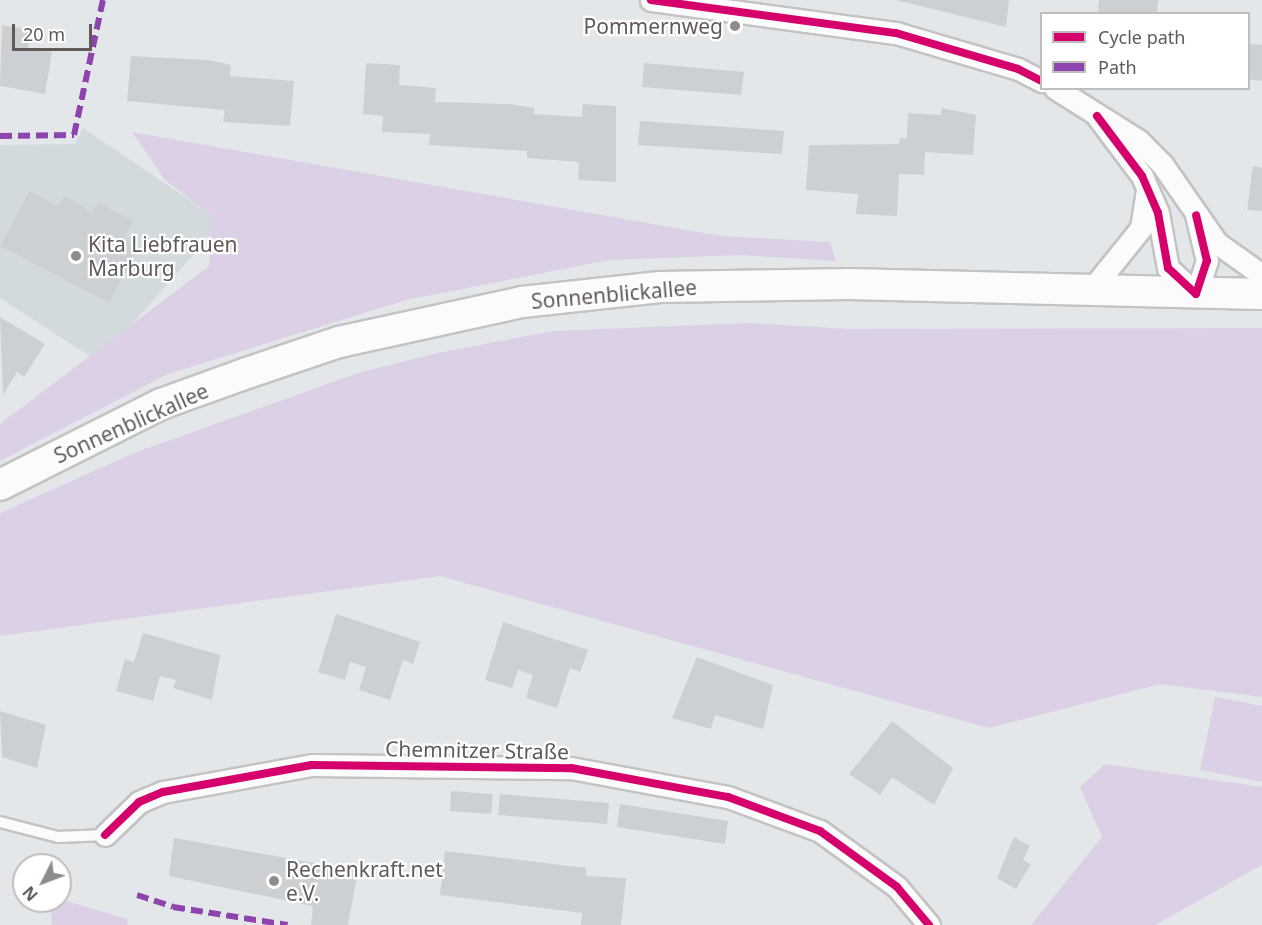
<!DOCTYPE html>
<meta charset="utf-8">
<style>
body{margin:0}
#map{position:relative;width:1262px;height:925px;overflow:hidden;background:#e4e7e9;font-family:"Noto Sans",sans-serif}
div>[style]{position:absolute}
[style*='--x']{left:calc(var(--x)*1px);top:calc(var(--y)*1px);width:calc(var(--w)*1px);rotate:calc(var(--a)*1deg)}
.education>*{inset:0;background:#d3dadd}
.green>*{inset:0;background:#dbd0e6}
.building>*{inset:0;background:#cdd0d2}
.roads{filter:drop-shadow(2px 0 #c4c3c3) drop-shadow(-2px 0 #c4c3c3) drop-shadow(0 2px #c4c3c3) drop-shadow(0 -2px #c4c3c3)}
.service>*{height:10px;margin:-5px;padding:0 5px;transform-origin:5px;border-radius:5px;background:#fbfbfc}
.minor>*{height:21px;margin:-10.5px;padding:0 10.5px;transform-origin:10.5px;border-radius:10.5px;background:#fbfbfc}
.secondary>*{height:30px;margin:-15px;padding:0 15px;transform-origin:15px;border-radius:15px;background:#fbfbfc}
.quiet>*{height:6px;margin-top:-3px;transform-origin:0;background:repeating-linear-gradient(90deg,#8e44ad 0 12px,transparent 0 18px)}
.cycleway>*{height:8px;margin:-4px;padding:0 4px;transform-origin:4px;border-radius:4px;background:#d6006c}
.dots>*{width:16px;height:16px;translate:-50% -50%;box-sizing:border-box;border:3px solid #fff;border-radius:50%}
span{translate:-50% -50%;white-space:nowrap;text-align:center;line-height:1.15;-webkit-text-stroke:4.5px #fff;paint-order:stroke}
.poi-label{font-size:21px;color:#615a59}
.right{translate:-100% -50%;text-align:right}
.left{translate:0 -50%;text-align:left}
.street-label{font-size:21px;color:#615a59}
.legend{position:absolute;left:1040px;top:12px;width:210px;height:78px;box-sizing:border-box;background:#fff;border:2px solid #c0bdbd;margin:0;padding:8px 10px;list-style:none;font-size:18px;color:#615a59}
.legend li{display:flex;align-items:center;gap:12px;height:30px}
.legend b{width:30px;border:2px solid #c0bdbd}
.north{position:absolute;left:12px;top:853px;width:60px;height:60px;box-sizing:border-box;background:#fff;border:2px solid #c0bdbd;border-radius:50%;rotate:228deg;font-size:16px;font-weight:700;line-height:24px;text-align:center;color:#615a59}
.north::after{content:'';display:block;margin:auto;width:21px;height:27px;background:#8f8b8b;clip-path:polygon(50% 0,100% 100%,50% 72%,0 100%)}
.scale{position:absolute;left:12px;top:24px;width:80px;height:27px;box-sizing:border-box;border:3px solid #615a59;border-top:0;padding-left:8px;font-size:18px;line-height:21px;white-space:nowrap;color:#615a59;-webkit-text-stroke:4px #fff;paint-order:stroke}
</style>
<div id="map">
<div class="education">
<div style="clip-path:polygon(83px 128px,222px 222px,99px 362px,0 298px,0 145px,75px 144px)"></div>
</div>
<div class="green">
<div style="clip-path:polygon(132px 132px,721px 236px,830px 242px,836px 261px,740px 255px,609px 260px,406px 300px,168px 374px,0 461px,0 424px,209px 266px,212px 216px,165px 180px)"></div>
<div style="clip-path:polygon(748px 323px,850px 329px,1262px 328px,1262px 697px,1160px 684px,989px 728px,440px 576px,0 636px,0 513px,134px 453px,358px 373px,437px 353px,553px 331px)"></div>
<div style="clip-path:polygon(1215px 697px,1262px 706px,1262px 782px,1200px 770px)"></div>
<div style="clip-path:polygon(1105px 764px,1262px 787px,1262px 865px,1155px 925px,1031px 925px,1102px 837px,1080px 787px)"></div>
<div style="clip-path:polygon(60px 899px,127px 919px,128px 925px,52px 925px,50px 901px)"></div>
</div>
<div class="building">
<div style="clip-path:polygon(896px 0,1009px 0,1006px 27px)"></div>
<div style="clip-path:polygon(1099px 0,1158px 0,1157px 14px,1098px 14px)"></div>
<div style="clip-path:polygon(2px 25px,32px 30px,28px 48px,52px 52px,45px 94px,0 86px)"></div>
<div style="clip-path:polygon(1248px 43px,1262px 45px,1262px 81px,1248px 79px)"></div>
<div style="clip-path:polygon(131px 56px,208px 60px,231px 65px,230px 76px,294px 81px,290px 126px,223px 122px,225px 110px,127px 101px)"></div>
<div style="clip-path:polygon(366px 63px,400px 65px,399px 85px,436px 88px,435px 102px,511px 104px,534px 108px,534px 114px,582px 117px,583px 104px,616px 106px,616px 182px,578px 180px,579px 162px,527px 158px,527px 151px,429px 145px,430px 134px,382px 132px,383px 116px,363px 114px)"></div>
<div style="clip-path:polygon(644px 63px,744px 72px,741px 95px,642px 87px)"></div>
<div style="clip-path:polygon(941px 108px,976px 115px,973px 155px,925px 152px,924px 175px,899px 174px,897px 216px,856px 214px,858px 194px,806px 190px,809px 145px,899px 144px,900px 138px,907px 138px,908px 113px,941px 115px)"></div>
<div style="clip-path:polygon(640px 121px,784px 131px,782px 154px,638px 145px)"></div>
<div style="clip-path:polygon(1253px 166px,1262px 168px,1262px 211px,1247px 210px)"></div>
<div style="clip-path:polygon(30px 191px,58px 206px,64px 196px,92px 212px,98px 202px,133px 221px,124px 238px,139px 246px,109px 303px,0 246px)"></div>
<div style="clip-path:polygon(0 317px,45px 344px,24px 377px,17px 372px,3px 395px)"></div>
<div style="clip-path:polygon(336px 614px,420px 642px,413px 664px,403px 660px,390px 700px,359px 690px,366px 667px,350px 662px,345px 680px,318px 672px)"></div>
<div style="clip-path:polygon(503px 622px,588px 650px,580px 672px,570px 668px,557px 708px,526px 698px,533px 675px,518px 670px,512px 688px,485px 680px)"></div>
<div style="clip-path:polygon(143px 633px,220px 655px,212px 700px,173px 688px,176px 680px,160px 676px,153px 701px,116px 691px,125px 659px,134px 662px)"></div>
<div style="clip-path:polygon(697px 657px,773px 685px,763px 729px,715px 715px,711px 729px,672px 718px)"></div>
<div style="clip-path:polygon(0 711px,46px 725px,37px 768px,2px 757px)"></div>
<div style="clip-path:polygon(892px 721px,953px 768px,934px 805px,892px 777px,880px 795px,849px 774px)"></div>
<div style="clip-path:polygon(451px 791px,493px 794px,491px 814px,450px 811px)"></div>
<div style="clip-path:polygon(500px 794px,609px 803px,607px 824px,498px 815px)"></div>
<div style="clip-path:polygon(620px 804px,728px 821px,725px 844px,617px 827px)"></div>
<div style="clip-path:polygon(1014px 837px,1030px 846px,1023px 860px,1031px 864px,1016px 889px,997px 878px)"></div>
<div style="clip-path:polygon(174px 838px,358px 871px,348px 925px,311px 925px,313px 906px,169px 876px)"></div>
<div style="clip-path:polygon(445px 851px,586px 868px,586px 876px,626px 878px,621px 925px,581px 925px,582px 913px,440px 895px)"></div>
</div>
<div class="roads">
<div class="service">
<div style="--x:0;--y:822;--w:60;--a:14.5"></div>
<div style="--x:58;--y:837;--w:47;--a:-2.4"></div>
</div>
<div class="minor">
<div style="--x:651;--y:0;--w:247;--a:7.7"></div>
<div style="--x:896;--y:33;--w:127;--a:16.4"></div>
<div style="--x:1018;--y:69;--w:27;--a:27"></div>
<div style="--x:1055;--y:88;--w:99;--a:32.2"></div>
<div style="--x:1139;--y:141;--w:33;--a:45"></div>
<div style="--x:1162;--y:164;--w:96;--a:55.2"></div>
<div style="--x:1217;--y:243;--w:55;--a:35.4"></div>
<div style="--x:1097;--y:116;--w:75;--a:53.1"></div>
<div style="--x:1142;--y:176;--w:40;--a:66.6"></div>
<div style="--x:1158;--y:213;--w:56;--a:79.7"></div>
<div style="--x:1168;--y:268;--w:38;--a:43"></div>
<div style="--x:1196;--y:294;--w:35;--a:-72"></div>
<div style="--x:1207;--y:261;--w:47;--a:-103.4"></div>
<div style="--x:1091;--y:290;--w:80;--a:-51.1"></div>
<div style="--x:1141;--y:228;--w:39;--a:-81"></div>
<div style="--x:105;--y:835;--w:47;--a:-44.1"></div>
<div style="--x:139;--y:802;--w:26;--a:-23"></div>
<div style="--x:163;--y:792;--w:151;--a:-10.3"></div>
<div style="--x:312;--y:765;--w:259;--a:0.7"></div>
<div style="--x:571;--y:768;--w:160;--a:10.5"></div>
<div style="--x:728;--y:797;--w:98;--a:20.3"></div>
<div style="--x:820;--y:831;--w:95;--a:36"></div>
<div style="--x:897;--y:887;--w:50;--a:49.9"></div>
</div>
<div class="secondary">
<div style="--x:0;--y:485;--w:180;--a:-26.7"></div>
<div style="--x:161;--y:404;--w:91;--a:-19.8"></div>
<div style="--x:247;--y:373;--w:97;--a:-18.6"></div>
<div style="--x:339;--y:342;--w:187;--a:-12.3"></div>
<div style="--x:522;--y:302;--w:139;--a:-6.2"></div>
<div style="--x:660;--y:287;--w:189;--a:-0.9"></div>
<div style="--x:849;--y:284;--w:413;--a:1.4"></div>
</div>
</div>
<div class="quiet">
<div style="--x:0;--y:136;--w:74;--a:-0.8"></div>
<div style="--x:74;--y:135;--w:138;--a:-77.9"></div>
<div style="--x:137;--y:895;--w:38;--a:18"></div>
<div style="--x:173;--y:907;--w:116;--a:8.9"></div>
</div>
<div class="cycleway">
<div style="--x:651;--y:0;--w:247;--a:7.7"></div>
<div style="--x:896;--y:33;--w:127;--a:16.4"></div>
<div style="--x:1018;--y:69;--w:27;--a:27"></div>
<div style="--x:1097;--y:116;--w:75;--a:53.1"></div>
<div style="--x:1142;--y:176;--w:40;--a:66.6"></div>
<div style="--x:1158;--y:213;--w:56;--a:79.7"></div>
<div style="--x:1168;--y:268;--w:38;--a:43"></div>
<div style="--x:1196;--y:294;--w:35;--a:-72"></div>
<div style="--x:1207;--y:261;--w:47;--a:-103.4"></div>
<div style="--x:105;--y:835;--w:47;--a:-44.1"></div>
<div style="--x:139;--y:802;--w:26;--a:-23"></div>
<div style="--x:163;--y:792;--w:151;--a:-10.3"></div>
<div style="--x:312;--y:765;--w:259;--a:0.7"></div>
<div style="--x:571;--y:768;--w:160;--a:10.5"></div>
<div style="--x:728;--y:797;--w:98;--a:20.3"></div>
<div style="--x:820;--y:831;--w:95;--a:36"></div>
<div style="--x:897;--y:887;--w:50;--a:49.9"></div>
</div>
<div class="dots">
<div style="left:735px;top:26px;background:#8f8b8b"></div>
<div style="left:76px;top:256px;background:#8f8b8b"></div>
<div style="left:274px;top:881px;background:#8f8b8b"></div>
</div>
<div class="poi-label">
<span class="right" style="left:723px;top:26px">Pommernweg</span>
<span class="left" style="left:88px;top:256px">Kita Liebfrauen<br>Marburg</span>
<span class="left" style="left:286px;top:881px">Rechenkraft.net<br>e.V.</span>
</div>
<div class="street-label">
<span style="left:614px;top:294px;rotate:-5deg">Sonnenblickallee</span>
<span style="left:131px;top:423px;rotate:-24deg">Sonnenblickallee</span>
<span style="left:477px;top:750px;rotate:1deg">Chemnitzer Straße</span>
</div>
<ul class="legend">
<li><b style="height:8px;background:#d6006c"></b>Cycle path</li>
<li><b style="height:8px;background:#8e44ad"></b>Path</li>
</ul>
<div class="north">N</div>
<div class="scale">20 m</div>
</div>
